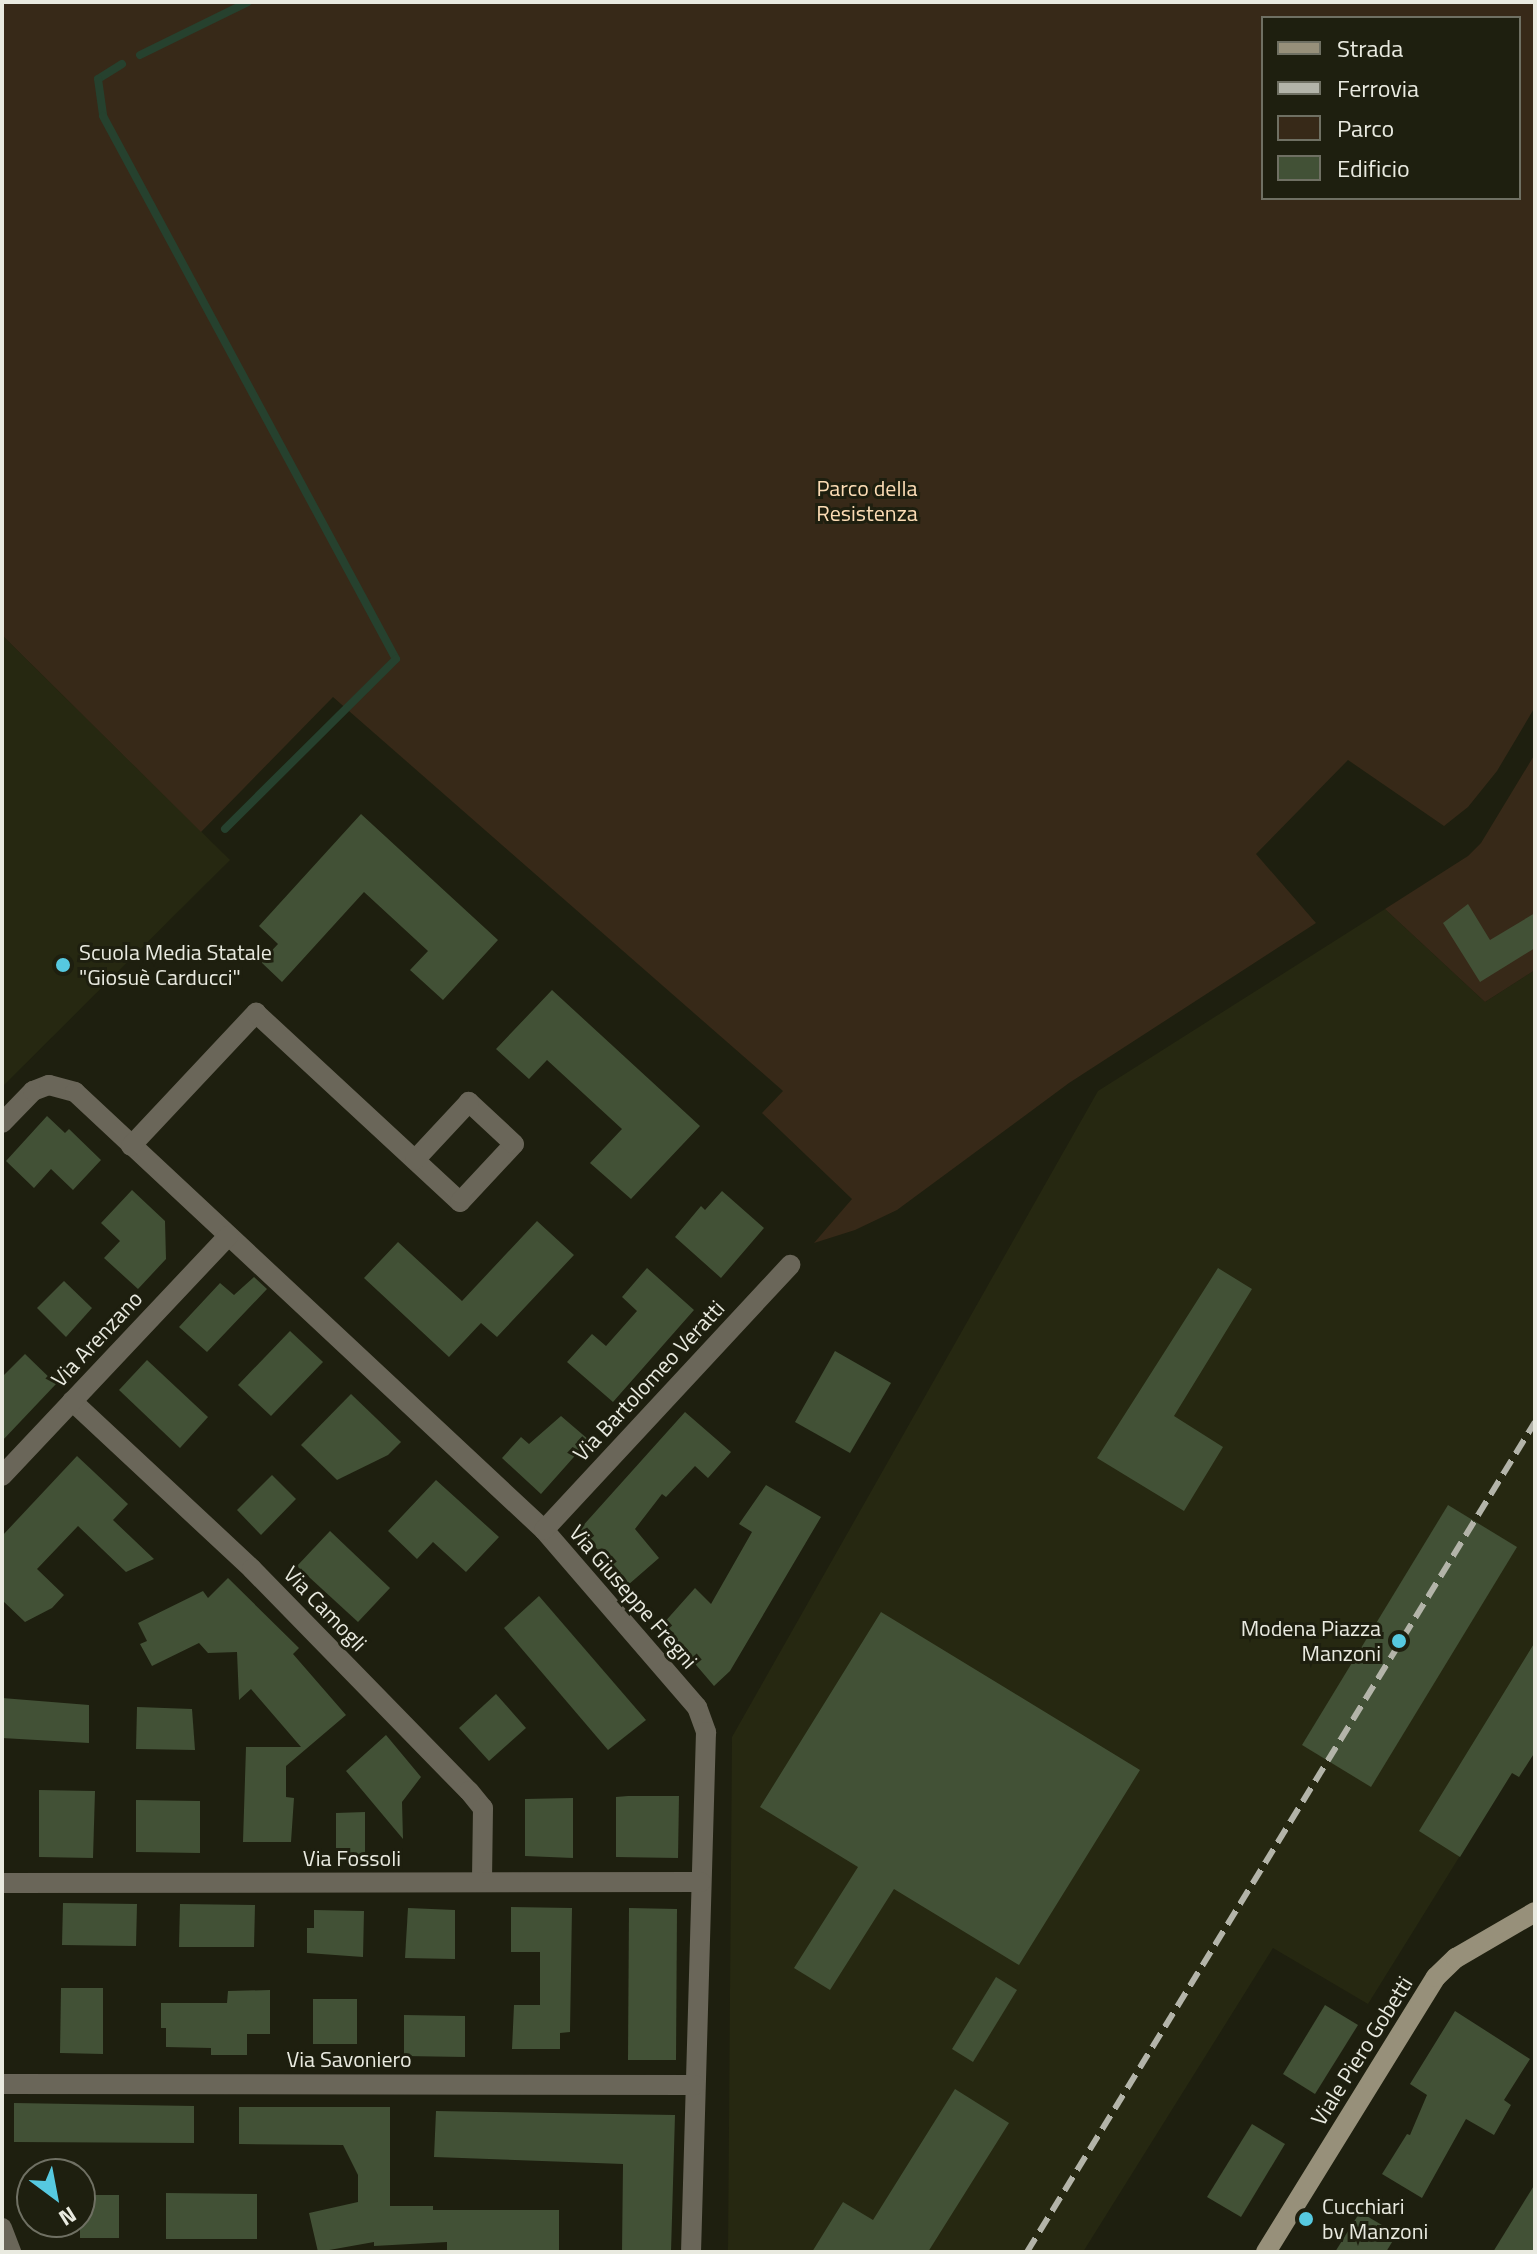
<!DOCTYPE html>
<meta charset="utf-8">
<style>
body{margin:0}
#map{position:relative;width:1537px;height:2254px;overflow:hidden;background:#1e1f0f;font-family:"Titillium Web",sans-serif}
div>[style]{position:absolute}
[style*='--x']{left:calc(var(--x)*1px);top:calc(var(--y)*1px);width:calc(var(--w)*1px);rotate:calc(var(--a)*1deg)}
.built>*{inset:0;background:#262811}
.green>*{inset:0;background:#372918}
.stream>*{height:8px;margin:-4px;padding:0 4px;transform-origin:4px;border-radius:4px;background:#26412e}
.building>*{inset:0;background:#425136}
.minor>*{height:20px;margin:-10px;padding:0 10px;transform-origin:10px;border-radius:10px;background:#6a6659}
.secondary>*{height:20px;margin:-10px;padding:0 10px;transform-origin:10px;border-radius:10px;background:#97907a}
.rail>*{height:6px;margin-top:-3px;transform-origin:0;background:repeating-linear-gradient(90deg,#b3b4a9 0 16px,transparent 0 24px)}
.dots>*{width:22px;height:22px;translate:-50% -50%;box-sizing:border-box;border:4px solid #1e1f0f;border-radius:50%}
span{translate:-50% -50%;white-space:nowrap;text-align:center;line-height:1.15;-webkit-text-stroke:6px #1e1f0f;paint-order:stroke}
.park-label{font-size:22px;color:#fcdcb5}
.poi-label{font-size:22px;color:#e9eae0}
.left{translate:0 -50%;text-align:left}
.right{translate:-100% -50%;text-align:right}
.street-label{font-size:22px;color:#e9eae0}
.frame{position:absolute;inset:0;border:4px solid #e9eae0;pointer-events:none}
.legend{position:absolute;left:1261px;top:16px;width:260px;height:184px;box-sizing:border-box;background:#1e1f0f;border:2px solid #6f7063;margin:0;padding:10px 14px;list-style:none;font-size:24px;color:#e9eae0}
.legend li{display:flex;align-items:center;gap:16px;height:40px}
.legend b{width:40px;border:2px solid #6f7063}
.north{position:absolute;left:16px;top:2158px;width:80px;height:80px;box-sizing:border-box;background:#1e1f0f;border:2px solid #6f7063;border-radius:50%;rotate:148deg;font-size:22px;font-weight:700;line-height:32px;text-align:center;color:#e9eae0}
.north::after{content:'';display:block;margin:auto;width:28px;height:36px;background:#56c9e0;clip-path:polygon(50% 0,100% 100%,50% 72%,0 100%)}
</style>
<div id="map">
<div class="built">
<div style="clip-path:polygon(2px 635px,230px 860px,2px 1087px)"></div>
<div style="clip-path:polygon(1385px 909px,1485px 1002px,1535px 970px,1535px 1735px,1368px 2004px,1273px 1948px,1083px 2252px,728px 2252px,732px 1737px,1098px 1091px)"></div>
</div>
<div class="green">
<div style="clip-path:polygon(evenodd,2px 2px,1535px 2px,1535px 707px,1497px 771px,1468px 807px,1444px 826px,1348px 760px,1256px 854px,1316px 923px,1069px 1083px,897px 1210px,855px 1230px,814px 1243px,852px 1199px,762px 1113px,783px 1091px,333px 697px,201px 832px,2px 635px,2px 2px,1263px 18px,1519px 18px,1519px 198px,1263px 198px,1263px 18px)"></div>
<div style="clip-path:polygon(1535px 754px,1535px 970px,1485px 1002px,1385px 909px,1468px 856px,1481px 843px)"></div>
</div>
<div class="stream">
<div style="--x:140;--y:55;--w:120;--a:-26.1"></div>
<div style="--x:122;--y:64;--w:28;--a:148"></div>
<div style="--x:98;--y:79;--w:37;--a:82"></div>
<div style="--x:103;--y:116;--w:617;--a:61.65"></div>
<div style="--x:396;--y:659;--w:241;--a:135.2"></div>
</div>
<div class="building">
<div style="clip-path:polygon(361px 814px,498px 940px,443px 1000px,410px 970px,428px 951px,364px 892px,282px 982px,261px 962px,278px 944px,259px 926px)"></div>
<div style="clip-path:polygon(1468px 904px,1490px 940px,1535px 913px,1535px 948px,1480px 982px,1443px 923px)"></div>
<div style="clip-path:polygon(552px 990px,700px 1126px,631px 1199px,590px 1163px,622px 1129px,547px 1060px,529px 1079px,496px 1049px)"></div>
<div style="clip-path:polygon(47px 1116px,65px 1133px,69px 1129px,101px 1160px,73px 1190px,51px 1169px,34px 1188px,6px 1161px)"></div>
<div style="clip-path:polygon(132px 1190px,165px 1221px,166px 1259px,138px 1289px,104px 1258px,120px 1241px,101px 1223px)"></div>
<div style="clip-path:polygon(722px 1191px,764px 1228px,721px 1278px,675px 1237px,701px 1206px,705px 1210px)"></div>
<div style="clip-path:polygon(537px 1221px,574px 1255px,497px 1337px,481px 1323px,449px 1357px,364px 1278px,398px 1242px,462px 1301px)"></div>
<div style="clip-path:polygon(647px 1268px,694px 1310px,613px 1402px,567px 1362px,592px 1334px,606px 1346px,637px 1311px,622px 1297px)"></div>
<div style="clip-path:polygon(1218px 1268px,1252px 1289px,1174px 1416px,1223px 1447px,1184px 1511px,1097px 1458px)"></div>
<div style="clip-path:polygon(254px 1277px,267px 1289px,207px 1352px,179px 1327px,220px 1283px,234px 1295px)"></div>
<div style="clip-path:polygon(64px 1281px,92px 1308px,66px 1337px,37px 1308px)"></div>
<div style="clip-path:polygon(290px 1331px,323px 1362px,271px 1416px,238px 1385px)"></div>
<div style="clip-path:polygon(835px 1351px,891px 1383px,850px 1453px,795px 1422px)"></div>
<div style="clip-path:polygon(25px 1354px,56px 1384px,2px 1441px,2px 1377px)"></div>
<div style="clip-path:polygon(147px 1360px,208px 1417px,180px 1448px,119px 1390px)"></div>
<div style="clip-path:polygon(351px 1394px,401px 1442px,388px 1455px,337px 1480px,301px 1445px)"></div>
<div style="clip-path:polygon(685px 1412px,731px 1452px,708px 1478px,695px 1466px,666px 1497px,662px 1494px,635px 1529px,659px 1558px,628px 1585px,580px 1529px)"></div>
<div style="clip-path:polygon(561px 1416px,589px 1440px,541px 1494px,502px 1458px,521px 1437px,529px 1444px)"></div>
<div style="clip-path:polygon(77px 1456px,128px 1504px,113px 1520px,154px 1559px,126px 1572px,78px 1526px,37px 1569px,64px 1595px,52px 1608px,25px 1622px,2px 1600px,2px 1536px)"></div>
<div style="clip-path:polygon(272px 1475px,296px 1499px,261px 1535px,237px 1510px)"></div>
<div style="clip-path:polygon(436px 1480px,499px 1537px,466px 1572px,433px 1542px,417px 1559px,388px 1531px)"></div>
<div style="clip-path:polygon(766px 1485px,821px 1517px,730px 1671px,714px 1686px,662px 1625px,695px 1588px,711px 1604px,752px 1532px,739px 1524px)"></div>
<div style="clip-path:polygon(1448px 1505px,1517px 1547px,1371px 1787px,1302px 1745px)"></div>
<div style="clip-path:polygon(330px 1531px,390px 1588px,358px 1622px,297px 1566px)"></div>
<div style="clip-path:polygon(228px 1578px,299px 1648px,293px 1654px,346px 1715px,286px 1766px,286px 1797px,294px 1798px,291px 1842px,243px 1842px,246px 1747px,301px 1747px,251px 1689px,239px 1700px,237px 1652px,208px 1653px,199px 1643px,152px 1666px,140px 1644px,147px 1641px,138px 1623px,203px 1591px,208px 1598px)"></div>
<div style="clip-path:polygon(539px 1596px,646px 1720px,608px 1750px,504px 1628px)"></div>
<div style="clip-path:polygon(881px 1612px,1140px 1770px,1019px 1965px,894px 1889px,830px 1990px,794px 1968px,858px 1867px,760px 1807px)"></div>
<div style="clip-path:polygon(1535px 1642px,1535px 1752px,1519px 1777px,1512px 1773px,1460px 1857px,1419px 1831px)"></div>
<div style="clip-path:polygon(496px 1694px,526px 1728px,489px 1761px,459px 1728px)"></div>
<div style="clip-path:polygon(2px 1698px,89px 1705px,89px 1743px,2px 1738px)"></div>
<div style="clip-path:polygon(137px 1707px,192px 1709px,195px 1750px,136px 1749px)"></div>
<div style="clip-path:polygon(386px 1735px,421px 1777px,402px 1802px,403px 1839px,346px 1771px)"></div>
<div style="clip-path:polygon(39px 1790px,95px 1791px,93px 1858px,39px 1857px)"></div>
<div style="clip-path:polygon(628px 1796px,679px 1796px,678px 1858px,616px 1857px,616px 1797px)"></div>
<div style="clip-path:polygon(573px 1798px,573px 1858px,525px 1856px,525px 1799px)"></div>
<div style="clip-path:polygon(136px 1800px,200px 1801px,200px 1853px,136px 1852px)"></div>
<div style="clip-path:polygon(365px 1812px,365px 1856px,336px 1856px,336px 1813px)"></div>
<div style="clip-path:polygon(63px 1903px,137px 1904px,136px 1946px,62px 1945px)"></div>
<div style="clip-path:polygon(180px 1904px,255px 1905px,254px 1947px,179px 1947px)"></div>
<div style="clip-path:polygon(511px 1907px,572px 1908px,570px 2032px,560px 2033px,560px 2049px,512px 2049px,514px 2005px,540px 2005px,540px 1952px,511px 1952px)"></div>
<div style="clip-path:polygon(408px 1908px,455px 1910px,455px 1959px,405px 1958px)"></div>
<div style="clip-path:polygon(629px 1908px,677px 1909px,676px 2060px,628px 2060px)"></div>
<div style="clip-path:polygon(314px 1910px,364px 1911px,363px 1957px,307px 1953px,307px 1928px,314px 1928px)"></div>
<div style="clip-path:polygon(996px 1977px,1017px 1990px,973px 2062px,952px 2049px)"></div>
<div style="clip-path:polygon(61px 1988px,103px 1988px,103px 2054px,60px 2053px)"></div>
<div style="clip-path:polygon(270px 1990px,270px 2034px,247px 2034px,247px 2055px,211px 2055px,211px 2048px,166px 2047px,166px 2028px,161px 2028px,161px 2003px,227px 2003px,228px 1991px)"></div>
<div style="clip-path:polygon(313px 1999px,357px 1999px,357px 2044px,313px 2044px)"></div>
<div style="clip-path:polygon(1325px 2005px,1358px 2025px,1315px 2094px,1283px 2074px)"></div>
<div style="clip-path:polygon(1455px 2011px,1530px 2059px,1504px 2100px,1511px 2105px,1494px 2135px,1466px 2119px,1422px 2198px,1382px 2174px,1407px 2134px,1410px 2135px,1427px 2095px,1410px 2084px)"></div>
<div style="clip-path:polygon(404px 2015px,465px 2016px,465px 2057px,404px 2056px)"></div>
<div style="clip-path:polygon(955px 2089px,1009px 2123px,928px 2252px,812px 2252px,843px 2202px,873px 2220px)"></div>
<div style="clip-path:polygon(14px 2103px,194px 2106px,194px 2143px,14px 2142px)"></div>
<div style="clip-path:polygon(239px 2107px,390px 2107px,390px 2206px,433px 2206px,433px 2210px,559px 2210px,559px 2252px,447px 2252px,447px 2242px,374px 2246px,374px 2242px,318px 2252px,309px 2213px,358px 2202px,358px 2175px,343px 2145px,239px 2144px)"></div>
<div style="clip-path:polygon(436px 2111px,675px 2115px,671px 2252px,622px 2252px,623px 2164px,434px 2157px)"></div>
<div style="clip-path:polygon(1252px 2124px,1285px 2144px,1241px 2217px,1207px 2197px)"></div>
<div style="clip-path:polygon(1535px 2184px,1535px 2252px,1493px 2252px)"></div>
<div style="clip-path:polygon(166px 2193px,257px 2194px,257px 2239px,166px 2239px)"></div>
<div style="clip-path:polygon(80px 2195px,119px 2195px,119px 2238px,80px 2238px)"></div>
<div style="clip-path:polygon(1360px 2212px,1397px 2234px,1386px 2252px,1335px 2252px)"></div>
</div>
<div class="minor">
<div style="--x:2;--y:1123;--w:45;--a:-45.9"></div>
<div style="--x:33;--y:1091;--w:17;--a:-21"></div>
<div style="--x:49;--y:1085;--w:27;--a:15"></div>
<div style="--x:75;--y:1092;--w:642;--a:43.04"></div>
<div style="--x:544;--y:1530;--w:234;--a:49.2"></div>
<div style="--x:697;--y:1707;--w:27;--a:70"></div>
<div style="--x:706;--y:1732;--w:520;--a:91.65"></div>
<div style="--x:131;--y:1146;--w:183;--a:-46.8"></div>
<div style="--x:256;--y:1013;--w:278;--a:42.8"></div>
<div style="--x:460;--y:1202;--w:79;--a:-47"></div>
<div style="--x:514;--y:1144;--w:62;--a:-137"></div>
<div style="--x:469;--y:1102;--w:79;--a:133"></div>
<div style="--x:72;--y:1401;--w:246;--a:43"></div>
<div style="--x:252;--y:1569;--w:310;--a:45.7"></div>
<div style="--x:469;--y:1791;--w:22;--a:51"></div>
<div style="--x:483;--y:1808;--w:74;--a:90.8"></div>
<div style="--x:2;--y:1476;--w:330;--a:-46.7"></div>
<div style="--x:544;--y:1530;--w:362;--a:-47.1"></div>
<div style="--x:2;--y:1883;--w:699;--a:-0.08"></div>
<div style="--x:2;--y:2084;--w:693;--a:0.08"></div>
<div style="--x:2;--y:2228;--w:26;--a:69"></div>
</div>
<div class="secondary">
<div style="--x:1266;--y:2252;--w:323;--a:-58.3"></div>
<div style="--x:1436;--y:1977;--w:28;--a:-44"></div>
<div style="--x:1456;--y:1958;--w:91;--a:-30.2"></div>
</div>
<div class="rail">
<div style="--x:1027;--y:2252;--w:973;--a:-58.53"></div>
</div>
<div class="dots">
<div style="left:63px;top:965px;background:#56c9e0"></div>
<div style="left:1399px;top:1641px;background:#56c9e0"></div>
<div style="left:1306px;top:2219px;background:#56c9e0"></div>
</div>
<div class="park-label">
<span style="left:867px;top:501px">Parco della<br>Resistenza</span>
</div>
<div class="poi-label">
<span class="left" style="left:79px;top:965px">Scuola Media Statale<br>"Giosuè Carducci"</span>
<span class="right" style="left:1381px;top:1641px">Modena Piazza<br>Manzoni</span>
<span class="left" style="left:1322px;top:2219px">Cucchiari<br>bv Manzoni</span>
</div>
<div class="street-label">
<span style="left:97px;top:1339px;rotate:-47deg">Via Arenzano</span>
<span style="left:649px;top:1381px;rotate:-47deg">Via Bartolomeo Veratti</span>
<span style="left:633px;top:1597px;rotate:49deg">Via Giuseppe Fregni</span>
<span style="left:325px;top:1609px;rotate:46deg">Via Camogli</span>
<span style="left:352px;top:1859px">Via Fossoli</span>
<span style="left:1362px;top:2051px;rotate:-58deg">Viale Piero Gobetti</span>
<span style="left:349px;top:2060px">Via Savoniero</span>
</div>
<div class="frame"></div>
<ul class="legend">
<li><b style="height:10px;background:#97907a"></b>Strada</li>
<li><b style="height:10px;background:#b3b4a9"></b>Ferrovia</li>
<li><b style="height:22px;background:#372918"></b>Parco</li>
<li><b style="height:22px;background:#425136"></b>Edificio</li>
</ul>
<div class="north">N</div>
</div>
